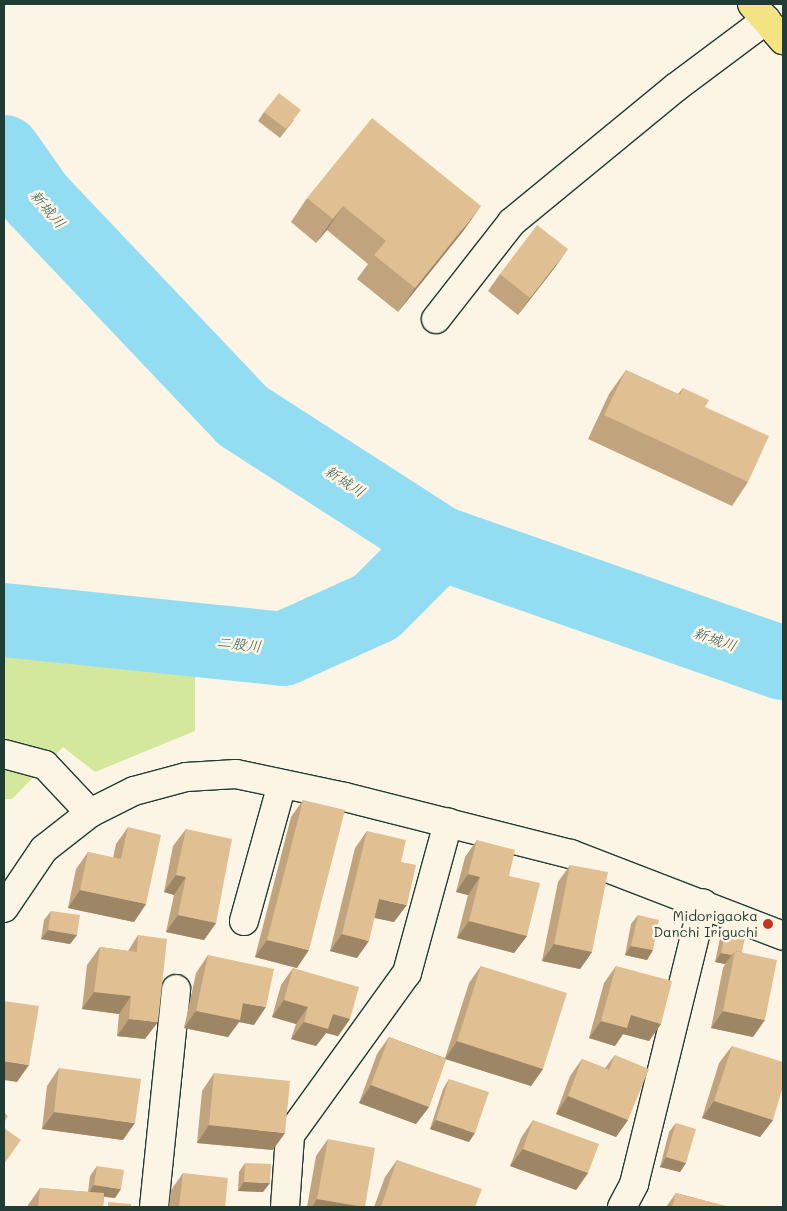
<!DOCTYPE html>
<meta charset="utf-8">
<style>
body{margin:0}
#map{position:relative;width:787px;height:1211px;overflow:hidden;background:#fcf5e5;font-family:Mali,"Klee One",sans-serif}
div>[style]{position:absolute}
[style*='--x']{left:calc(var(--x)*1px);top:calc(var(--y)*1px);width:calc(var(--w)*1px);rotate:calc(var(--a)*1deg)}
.green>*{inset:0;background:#d3e89c}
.river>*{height:74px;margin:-37px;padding:0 37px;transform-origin:37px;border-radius:37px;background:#93ddf3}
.roads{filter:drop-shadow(1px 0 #1f3d34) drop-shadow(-1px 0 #1f3d34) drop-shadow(0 1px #1f3d34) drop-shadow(0 -1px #1f3d34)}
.minor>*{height:28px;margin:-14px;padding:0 14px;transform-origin:14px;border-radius:14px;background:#fcf5e5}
.major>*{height:28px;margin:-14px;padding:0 14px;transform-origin:14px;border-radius:14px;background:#f4e382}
.wall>*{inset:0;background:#c1a47e}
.shaded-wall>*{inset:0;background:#9d8666}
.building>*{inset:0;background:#e0bf92}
.dots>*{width:14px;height:14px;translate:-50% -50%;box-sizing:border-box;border:2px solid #fcf5e5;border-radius:50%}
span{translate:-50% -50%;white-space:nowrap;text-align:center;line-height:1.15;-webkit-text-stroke:5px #fcf5e5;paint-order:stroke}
.poi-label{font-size:14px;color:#1f3d34}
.right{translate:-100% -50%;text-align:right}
.water-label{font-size:15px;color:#365d5a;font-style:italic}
.frame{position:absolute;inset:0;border:5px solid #1f3d34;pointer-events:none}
</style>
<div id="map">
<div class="green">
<div style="clip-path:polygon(4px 649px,195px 663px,195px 731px,95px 772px,63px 747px,12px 799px,4px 799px)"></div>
</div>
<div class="river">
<div style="--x:4;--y:152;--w:57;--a:54.9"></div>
<div style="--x:37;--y:199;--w:299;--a:46.5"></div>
<div style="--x:243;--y:416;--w:234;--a:32.8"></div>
<div style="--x:440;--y:543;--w:363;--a:19.3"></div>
<div style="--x:4;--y:620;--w:281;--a:5.9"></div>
<div style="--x:283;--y:649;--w:102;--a:-24.3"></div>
<div style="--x:376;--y:607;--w:91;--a:-45"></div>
</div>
<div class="roads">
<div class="minor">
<div style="--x:436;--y:319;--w:123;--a:-51.9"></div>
<div style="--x:512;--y:222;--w:211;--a:-39.4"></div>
<div style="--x:675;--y:88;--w:114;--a:-36.8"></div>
<div style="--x:4;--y:754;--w:42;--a:15"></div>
<div style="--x:45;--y:765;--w:66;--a:46.8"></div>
<div style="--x:4;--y:908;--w:71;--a:-55.9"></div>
<div style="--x:44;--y:849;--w:58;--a:-38"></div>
<div style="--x:90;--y:813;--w:49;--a:-26.6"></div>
<div style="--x:134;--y:791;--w:54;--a:-15.1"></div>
<div style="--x:186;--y:777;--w:50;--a:-3.4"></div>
<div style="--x:236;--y:774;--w:111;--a:11.9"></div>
<div style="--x:345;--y:797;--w:233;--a:14.2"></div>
<div style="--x:571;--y:854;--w:227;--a:21.1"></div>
<div style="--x:244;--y:921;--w:142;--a:-74.5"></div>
<div style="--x:154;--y:1207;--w:219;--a:-84.2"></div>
<div style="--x:285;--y:1207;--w:72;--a:-86"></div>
<div style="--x:290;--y:1135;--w:200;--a:-54.2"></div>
<div style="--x:407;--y:973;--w:156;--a:-74.7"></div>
<div style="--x:622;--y:1207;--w:26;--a:-62"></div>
<div style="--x:634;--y:1184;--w:289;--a:-76.2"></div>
</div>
<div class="major">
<div style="--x:752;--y:4;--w:48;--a:49.3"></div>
</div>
</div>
<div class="wall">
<div style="clip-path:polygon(264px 112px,294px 120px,280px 138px,258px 121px)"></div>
<div style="clip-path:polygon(307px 198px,464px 230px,398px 312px,357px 279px,368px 264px,327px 230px,316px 243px,291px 222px)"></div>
<div style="clip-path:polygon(556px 266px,518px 315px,488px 291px,500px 274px)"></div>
<div style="clip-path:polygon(626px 370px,678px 394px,683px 388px,705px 407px,748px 482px,732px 506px,588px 439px,609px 394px)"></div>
<div style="clip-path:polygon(303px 800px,297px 968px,255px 957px,291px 817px)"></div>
<div style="clip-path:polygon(128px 827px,146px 904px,134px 922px,68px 908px,76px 869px,88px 852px,113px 858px,116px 844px)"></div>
<div style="clip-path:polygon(186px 829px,216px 923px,204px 940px,166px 932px,174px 895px,164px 892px,173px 846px)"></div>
<div style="clip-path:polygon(367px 831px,394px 922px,374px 918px,357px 958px,330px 951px,355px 848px)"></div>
<div style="clip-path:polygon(477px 840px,509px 876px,527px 936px,514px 953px,457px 938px,468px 895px,456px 892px,465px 857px)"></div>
<div style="clip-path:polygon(570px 865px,592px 952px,580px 969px,542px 961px,558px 882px)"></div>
<div style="clip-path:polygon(51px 911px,77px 935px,70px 944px,41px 939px,44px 920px)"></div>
<div style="clip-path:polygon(638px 915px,653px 950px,647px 960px,625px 955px,631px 924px)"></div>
<div style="clip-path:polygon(726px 929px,742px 952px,753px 1037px,711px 1028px,723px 968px,725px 964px,715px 962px,720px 938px)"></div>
<div style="clip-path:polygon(138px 935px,145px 1039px,117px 1036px,119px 1014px,82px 1009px,87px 965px,100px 947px,128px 951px)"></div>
<div style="clip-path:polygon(208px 955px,254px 1025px,239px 1022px,228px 1037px,184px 1028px,196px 973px)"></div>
<div style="clip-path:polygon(481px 966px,543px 1069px,531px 1086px,446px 1059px,429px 1107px,416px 1124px,359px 1103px,377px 1054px,389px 1037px,445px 1058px,469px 983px)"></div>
<div style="clip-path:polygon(616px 966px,661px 1024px,649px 1041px,623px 1034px,615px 1046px,589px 1038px,604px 983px)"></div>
<div style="clip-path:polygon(293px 968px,350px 1019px,338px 1036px,326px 1033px,316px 1046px,291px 1039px,296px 1024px,272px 1017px,281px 985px)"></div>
<div style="clip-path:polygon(732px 1046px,773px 1120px,760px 1137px,702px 1118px,719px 1063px)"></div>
<div style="clip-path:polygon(615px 1055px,628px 1120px,616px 1137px,556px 1114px,570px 1076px,582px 1059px,605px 1068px)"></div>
<div style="clip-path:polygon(59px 1068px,123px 1140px,42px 1129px,47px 1086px)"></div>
<div style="clip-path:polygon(214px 1073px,273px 1150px,197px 1143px,202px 1091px)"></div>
<div style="clip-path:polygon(449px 1079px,469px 1142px,430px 1129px,443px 1089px)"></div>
<div style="clip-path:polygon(533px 1120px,588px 1173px,576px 1190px,510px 1166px,521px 1138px)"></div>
<div style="clip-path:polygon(676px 1123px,686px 1163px,680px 1172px,660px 1167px,669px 1132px)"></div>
<div style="clip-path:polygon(328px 1139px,365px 1207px,307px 1207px,316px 1156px)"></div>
<div style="clip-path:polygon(397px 1160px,475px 1207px,374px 1207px,385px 1177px)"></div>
<div style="clip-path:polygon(245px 1163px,263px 1192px,238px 1191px,239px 1172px)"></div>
<div style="clip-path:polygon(97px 1166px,115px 1198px,104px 1197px,103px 1207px,28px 1207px,28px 1205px,40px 1188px,88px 1192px,90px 1176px)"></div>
<div style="clip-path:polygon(183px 1173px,225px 1207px,169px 1207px,171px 1190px)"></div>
<div style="clip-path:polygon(676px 1193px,729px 1207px,666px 1207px)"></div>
</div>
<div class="shaded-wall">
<div style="clip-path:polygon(343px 206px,327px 230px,316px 243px,333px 219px)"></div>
<div style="clip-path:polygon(481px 206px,464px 230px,398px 312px,415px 288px)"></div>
<div style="clip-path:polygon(568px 249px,556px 266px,518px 315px,530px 298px)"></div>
<div style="clip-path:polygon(468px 874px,480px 877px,468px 895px,456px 892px)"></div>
<div style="clip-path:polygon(176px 875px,186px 877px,174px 895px,164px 892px)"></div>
<div style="clip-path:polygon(80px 890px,146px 904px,134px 922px,68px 908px)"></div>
<div style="clip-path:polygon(379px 899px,407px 905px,394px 922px,367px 916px)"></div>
<div style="clip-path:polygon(178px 915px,216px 923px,204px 940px,166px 932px)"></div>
<div style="clip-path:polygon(469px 921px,527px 936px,514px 953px,457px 938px)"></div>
<div style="clip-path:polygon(48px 930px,77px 935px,70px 944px,41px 939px)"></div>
<div style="clip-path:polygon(342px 934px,369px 941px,357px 958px,330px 951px)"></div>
<div style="clip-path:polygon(267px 940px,309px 950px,297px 968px,255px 957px)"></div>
<div style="clip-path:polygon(554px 944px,592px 952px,580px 969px,542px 961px)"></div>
<div style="clip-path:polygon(631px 946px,653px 950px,647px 960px,625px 955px)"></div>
<div style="clip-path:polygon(721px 953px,732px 955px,725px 964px,715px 962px)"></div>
<div style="clip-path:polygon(94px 992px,131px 996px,119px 1014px,82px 1009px)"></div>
<div style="clip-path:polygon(284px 1000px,308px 1007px,296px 1024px,272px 1017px)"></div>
<div style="clip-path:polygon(243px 1003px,266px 1007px,254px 1025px,239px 1022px,228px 1037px,184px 1028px,196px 1011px)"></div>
<div style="clip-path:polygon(723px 1011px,765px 1020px,753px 1037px,711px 1028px)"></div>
<div style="clip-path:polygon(333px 1014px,350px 1019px,338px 1036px,326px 1033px,316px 1046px,291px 1039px,304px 1022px)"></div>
<div style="clip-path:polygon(631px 1015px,661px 1024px,649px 1041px,623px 1034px,615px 1046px,589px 1038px,601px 1021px)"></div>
<div style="clip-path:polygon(129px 1019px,158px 1022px,145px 1039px,117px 1036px)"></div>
<div style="clip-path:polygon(457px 1041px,543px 1069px,531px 1086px,445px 1059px)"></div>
<div style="clip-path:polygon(4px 1061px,29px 1065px,17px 1082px,4px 1080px)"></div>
<div style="clip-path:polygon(371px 1085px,429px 1107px,416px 1124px,359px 1103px)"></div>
<div style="clip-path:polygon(568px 1096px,628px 1120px,616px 1137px,556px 1114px)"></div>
<div style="clip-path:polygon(714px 1101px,773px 1120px,760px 1137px,702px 1118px)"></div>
<div style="clip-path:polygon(54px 1112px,135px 1123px,123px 1140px,42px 1129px)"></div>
<div style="clip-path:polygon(436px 1120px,475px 1133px,469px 1142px,430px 1129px)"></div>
<div style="clip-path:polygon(209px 1125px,285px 1133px,273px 1150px,197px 1143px)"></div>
<div style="clip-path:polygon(523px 1149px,588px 1173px,576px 1190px,510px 1166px)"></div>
<div style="clip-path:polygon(666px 1157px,686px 1163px,680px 1172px,660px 1167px)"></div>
<div style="clip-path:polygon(244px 1182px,270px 1183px,263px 1192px,238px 1191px)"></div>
<div style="clip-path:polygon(94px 1185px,121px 1189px,115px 1198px,88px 1194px)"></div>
<div style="clip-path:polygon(317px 1199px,363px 1207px,312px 1207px)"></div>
</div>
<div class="building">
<div style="clip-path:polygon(279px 93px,301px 110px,286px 129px,264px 112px)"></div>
<div style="clip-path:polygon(372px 118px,481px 206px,415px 288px,374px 255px,386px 241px,343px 206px,333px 219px,307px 198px)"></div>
<div style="clip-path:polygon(537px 225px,568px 249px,530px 298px,500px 274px)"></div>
<div style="clip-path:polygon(626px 370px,680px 395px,683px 388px,709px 400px,705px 407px,769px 436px,748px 482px,604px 415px)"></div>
<div style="clip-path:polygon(303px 800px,345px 810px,309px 950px,267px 940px)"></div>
<div style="clip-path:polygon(128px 827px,161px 835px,146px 904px,80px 890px,88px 852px,121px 859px)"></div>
<div style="clip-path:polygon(186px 829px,232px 839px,216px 923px,178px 915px,186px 877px,176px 875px)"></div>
<div style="clip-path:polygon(367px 831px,406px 840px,401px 862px,416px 865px,407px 905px,379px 899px,369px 941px,342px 934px)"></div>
<div style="clip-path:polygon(477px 840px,515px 850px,509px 876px,540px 883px,527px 936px,469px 921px,480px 877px,468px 874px)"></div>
<div style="clip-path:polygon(570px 865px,608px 872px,592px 952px,554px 944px)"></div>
<div style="clip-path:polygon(51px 911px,80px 915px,77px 935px,48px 930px)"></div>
<div style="clip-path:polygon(638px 915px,659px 920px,653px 950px,631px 946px)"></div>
<div style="clip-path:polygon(726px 929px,746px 933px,742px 952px,735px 951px,732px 955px,721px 953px)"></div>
<div style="clip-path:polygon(138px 935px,167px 939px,158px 1022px,129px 1019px,131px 996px,94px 992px,100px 947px,137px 952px)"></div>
<div style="clip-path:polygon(735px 951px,777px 960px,765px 1020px,723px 1011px)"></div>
<div style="clip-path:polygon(208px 955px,274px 969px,266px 1007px,243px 1003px,240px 1020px,196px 1011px)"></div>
<div style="clip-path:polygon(481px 966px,567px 993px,543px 1069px,457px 1041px)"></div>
<div style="clip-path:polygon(616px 966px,672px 981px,661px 1024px,631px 1015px,627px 1028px,601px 1021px)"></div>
<div style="clip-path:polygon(293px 968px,359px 987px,350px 1019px,333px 1014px,328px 1029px,304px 1022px,308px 1007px,284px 1000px)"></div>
<div style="clip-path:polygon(4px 1001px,39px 1006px,29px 1065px,4px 1061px)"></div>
<div style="clip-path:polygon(389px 1037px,446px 1059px,429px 1107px,371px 1085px)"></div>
<div style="clip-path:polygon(732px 1046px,783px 1062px,783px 1086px,773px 1120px,714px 1101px)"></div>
<div style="clip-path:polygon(615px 1055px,649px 1069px,628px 1120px,568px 1096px,582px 1059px,609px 1070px)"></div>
<div style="clip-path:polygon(59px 1068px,141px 1079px,135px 1123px,54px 1112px)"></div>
<div style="clip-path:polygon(214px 1073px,290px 1081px,285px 1133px,209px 1125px)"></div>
<div style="clip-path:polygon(449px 1079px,489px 1092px,475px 1133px,436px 1120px)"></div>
<div style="clip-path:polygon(4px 1112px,8px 1116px,4px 1123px)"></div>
<div style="clip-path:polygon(533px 1120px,599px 1144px,588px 1173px,523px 1149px)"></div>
<div style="clip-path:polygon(676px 1123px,696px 1129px,686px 1163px,666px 1157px)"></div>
<div style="clip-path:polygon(4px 1128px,21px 1140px,4px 1164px)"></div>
<div style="clip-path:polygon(328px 1139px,375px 1148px,365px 1207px,317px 1199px)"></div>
<div style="clip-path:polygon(397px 1160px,482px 1189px,475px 1207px,381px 1207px)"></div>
<div style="clip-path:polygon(245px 1163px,271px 1164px,270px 1183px,244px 1182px)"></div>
<div style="clip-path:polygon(97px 1166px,124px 1170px,121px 1189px,94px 1185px)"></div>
<div style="clip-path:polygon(183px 1173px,228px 1178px,225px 1207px,179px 1207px)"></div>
<div style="clip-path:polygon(40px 1188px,104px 1193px,103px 1207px,38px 1207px)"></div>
<div style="clip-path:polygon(676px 1193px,729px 1207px,672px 1207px)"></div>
<div style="clip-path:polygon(108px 1202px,131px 1204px,131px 1207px,108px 1207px)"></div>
</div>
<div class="dots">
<div style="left:768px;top:924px;background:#c8321e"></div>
</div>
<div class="poi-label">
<span class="right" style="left:758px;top:924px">Midorigaoka<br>Danchi Iriguchi</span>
</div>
<div class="water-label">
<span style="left:48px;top:209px;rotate:49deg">新城川</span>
<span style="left:345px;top:481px;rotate:33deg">新城川</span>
<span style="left:715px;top:639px;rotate:19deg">新城川</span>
<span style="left:239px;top:644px;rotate:6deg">二股川</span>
</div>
<div class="frame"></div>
</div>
